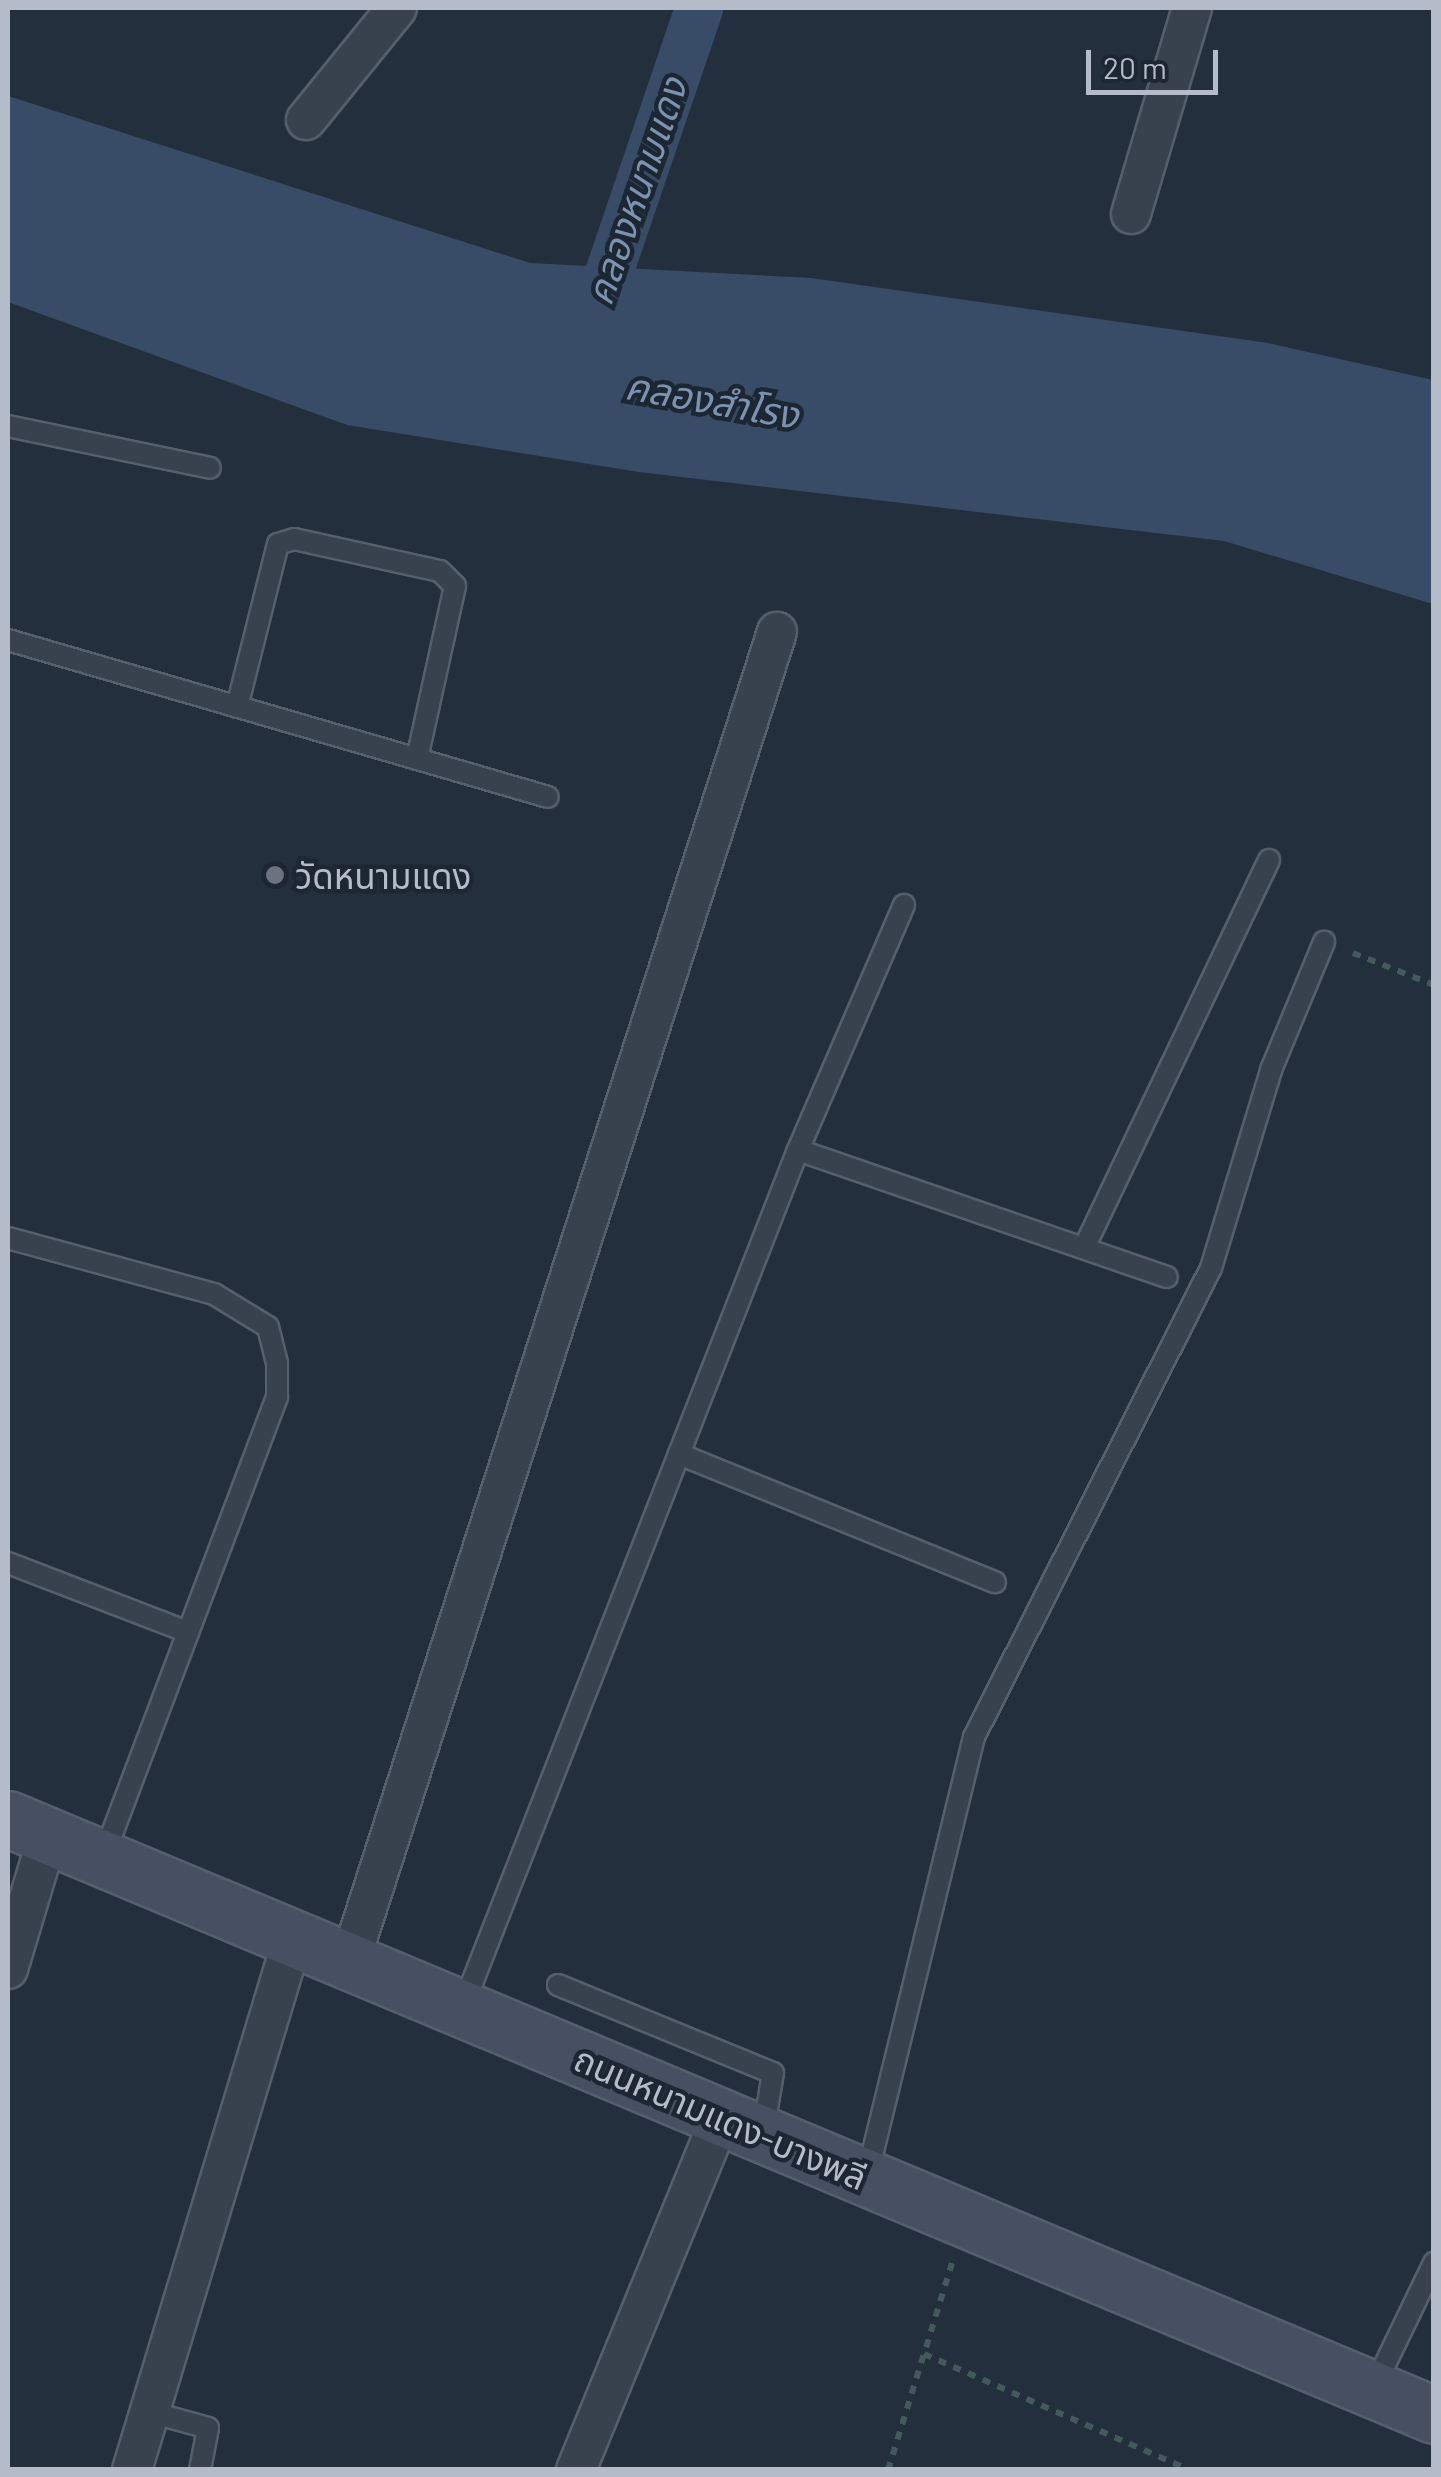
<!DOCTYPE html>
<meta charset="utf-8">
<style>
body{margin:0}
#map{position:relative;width:1441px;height:2477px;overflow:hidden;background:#242f3e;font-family:Barlow,"Noto Sans Thai",sans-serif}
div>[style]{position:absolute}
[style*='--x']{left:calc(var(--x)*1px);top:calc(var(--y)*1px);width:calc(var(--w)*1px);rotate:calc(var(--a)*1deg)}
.water>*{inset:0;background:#394c67}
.canal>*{height:48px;margin:-24px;padding:0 24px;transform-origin:24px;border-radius:24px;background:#394c67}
.path>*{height:6px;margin-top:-3px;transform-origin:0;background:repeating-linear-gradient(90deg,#44595c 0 8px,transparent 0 16px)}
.roads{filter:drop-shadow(2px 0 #565f6c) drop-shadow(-2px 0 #565f6c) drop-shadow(0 2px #565f6c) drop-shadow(0 -2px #565f6c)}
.lane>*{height:20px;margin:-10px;padding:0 10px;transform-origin:10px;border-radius:10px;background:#38414e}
.street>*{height:38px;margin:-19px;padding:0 19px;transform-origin:19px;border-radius:19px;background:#38414e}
.secondary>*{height:55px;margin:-27.5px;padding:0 27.5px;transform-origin:27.5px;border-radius:27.5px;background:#465061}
.dots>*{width:28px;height:28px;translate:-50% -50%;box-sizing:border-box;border:5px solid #1d2633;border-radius:50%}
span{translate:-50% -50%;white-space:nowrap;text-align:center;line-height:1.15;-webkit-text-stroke:9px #1d2633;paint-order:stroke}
.poi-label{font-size:35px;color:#b4bcc9}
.left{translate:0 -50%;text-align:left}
.street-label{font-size:35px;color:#b4bcc9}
.water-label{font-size:38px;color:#7c92b1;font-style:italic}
.frame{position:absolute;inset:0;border:10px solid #b4bcc9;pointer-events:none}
.scale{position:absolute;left:1086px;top:50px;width:132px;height:45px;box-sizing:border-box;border:5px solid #b4bcc9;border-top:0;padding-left:12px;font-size:30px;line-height:35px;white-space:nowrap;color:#b4bcc9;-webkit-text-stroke:8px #1d2633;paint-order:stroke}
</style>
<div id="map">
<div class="water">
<div style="clip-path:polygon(8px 96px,530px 263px,811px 278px,1268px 343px,1433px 380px,1433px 604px,1224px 541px,639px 472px,347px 425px,8px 302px)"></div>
</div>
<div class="canal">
<div style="--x:591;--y:326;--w:336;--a:-71.2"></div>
</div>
<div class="path">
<div style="--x:1353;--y:953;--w:87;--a:21.6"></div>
<div style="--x:952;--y:2263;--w:95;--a:107.1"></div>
<div style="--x:924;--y:2354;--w:290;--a:23.6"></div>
<div style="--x:888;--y:2470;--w:121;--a:-72.8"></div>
</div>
<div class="roads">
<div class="lane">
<div style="--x:8;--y:426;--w:206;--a:11.7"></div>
<div style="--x:8;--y:640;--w:562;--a:16.21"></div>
<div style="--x:237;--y:707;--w:168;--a:-75.9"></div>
<div style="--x:278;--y:544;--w:17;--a:-17"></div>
<div style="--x:294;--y:539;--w:149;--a:12.4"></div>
<div style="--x:440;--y:571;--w:21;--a:45"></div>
<div style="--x:455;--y:586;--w:177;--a:102.4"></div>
<div style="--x:798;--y:1150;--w:390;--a:19"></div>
<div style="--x:8;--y:1238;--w:213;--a:15.2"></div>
<div style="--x:214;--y:1294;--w:63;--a:31.4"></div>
<div style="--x:268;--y:1327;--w:37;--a:76"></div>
<div style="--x:277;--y:1363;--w:34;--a:90"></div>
<div style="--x:277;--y:1397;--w:492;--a:110.7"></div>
<div style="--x:1084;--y:1248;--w:430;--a:-64.5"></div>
<div style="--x:679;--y:1454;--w:341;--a:22.1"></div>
<div style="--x:8;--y:1563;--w:193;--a:21"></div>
<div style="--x:558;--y:1985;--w:232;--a:22.3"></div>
<div style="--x:773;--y:2073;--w:61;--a:99.5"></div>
<div style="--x:463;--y:2006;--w:919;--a:-68.63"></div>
<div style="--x:798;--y:1150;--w:267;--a:-66.6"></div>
<div style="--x:867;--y:2176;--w:452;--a:-76.3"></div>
<div style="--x:974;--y:1737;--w:525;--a:-63.19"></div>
<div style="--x:1211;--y:1268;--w:207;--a:-73.1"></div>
<div style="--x:1271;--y:1070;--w:139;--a:-67.5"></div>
<div style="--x:1374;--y:2387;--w:138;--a:-64.2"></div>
<div style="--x:150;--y:2412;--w:60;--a:15.4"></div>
<div style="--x:208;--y:2428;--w:43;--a:100.8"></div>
</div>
<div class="street">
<div style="--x:306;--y:120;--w:144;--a:-50.9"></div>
<div style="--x:1131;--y:214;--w:215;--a:-73.5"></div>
<div style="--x:350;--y:1961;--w:1396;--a:-72.19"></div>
<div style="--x:8;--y:1969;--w:139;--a:-73.3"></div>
<div style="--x:132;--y:2470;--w:556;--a:-73.16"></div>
<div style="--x:576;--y:2470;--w:382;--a:-67.7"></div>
</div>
<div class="secondary">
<div style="--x:8;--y:1819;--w:1546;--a:22.68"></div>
</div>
</div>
<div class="dots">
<div style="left:275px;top:875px;background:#6b7280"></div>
</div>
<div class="poi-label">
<span class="left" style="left:295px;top:875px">วัดหนามแดง</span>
</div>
<div class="street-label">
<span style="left:721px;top:2117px;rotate:23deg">ถนนหนามแดง-บางพลี</span>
</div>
<div class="water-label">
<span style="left:636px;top:191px;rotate:-71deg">คลองหนามแดง</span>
<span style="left:712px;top:400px;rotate:10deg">คลองสำโรง</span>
</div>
<div class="frame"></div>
<div class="scale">20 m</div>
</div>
